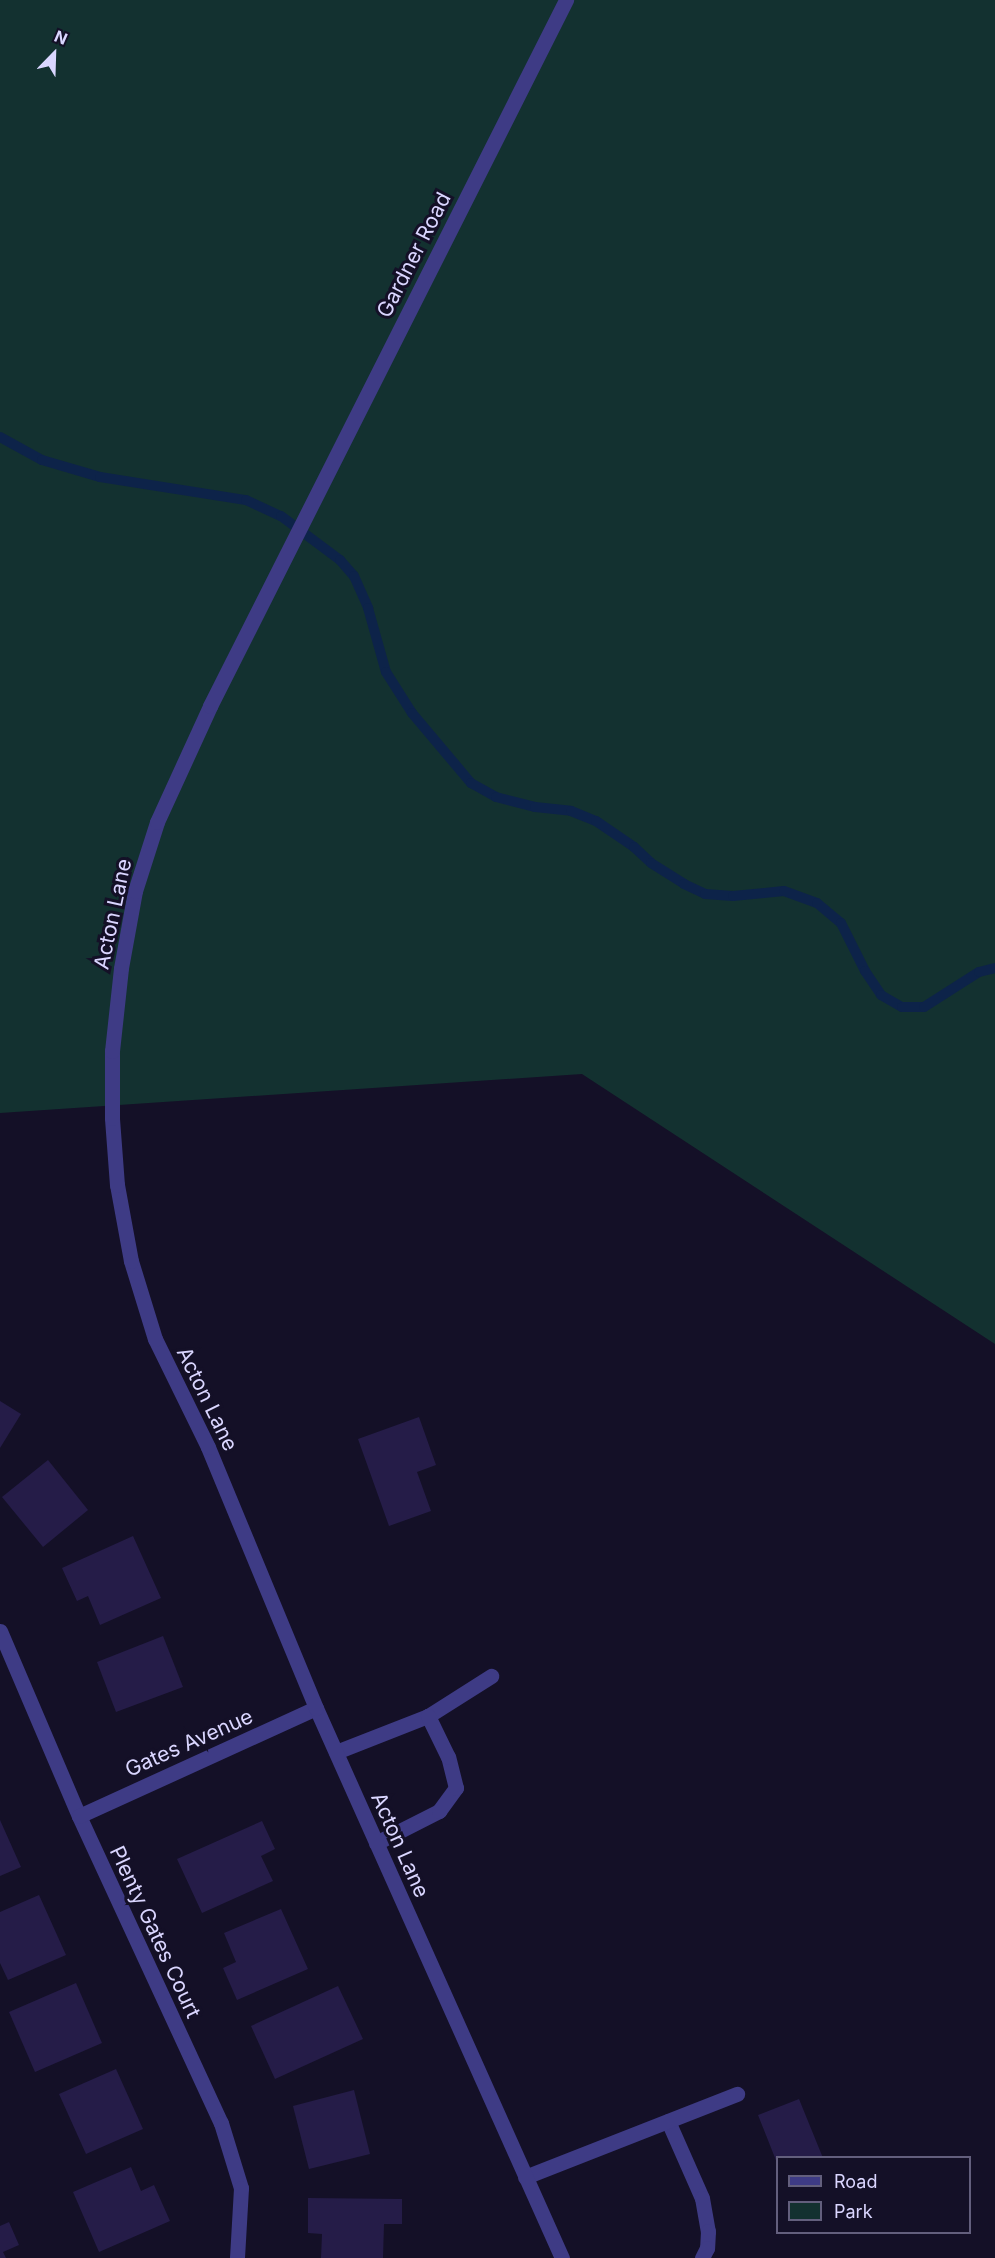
<!DOCTYPE html>
<style>
body{margin:0}
#map{position:relative;width:995px;height:2258px;overflow:hidden;background:#141027;font-family:Inter,sans-serif}
div>[style]{position:absolute}
[style*='--x']{left:calc(var(--x)*1px);top:calc(var(--y)*1px);width:calc(var(--w)*1px);rotate:calc(var(--a)*1deg)}
.green>*{inset:0;background:#133130}
.stream>*{height:10px;margin:-5px;padding:0 5px;transform-origin:5px;border-radius:5px;background:#0d2349}
.building>*{inset:0;background:#251c48}
.minor>*{height:15px;margin:-7.5px;padding:0 7.5px;transform-origin:7.5px;border-radius:7.5px;background:#3e3b85}
.tertiary>*{height:15px;margin:-7.5px;padding:0 7.5px;transform-origin:7.5px;border-radius:7.5px;background:#3e3b85}
span{translate:-50% -50%;white-space:nowrap;text-align:center;line-height:1.15;-webkit-text-stroke:6px #141027;paint-order:stroke}
.street-label{font-size:21px;color:#dad6ff}
.legend{position:absolute;left:776px;top:2156px;width:195px;height:78px;box-sizing:border-box;background:#141027;border:2px solid #635f7d;margin:0;padding:8px 10px;list-style:none;font-size:18px;color:#dad6ff}
.legend li{display:flex;align-items:center;gap:12px;height:30px}
.legend b{width:30px;border:2px solid #635f7d}
.north{position:absolute;left:24px;top:24px;width:60px;height:60px;-webkit-text-stroke:4px #141027;paint-order:stroke;rotate:23deg;font-size:16px;font-weight:700;line-height:24px;text-align:center;color:#dad6ff}
.north::after{content:'';display:block;margin:auto;width:21px;height:27px;background:#dad6ff;clip-path:polygon(50% 0,100% 100%,50% 72%,0 100%)}
</style>
<div id="map">
<div class="green">
<div style="clip-path:polygon(0 0,995px 0,995px 1344px,582px 1074px,0 1113px)"></div>
</div>
<div class="stream">
<div style="--x:0;--y:437;--w:48;--a:28.7"></div>
<div style="--x:42;--y:460;--w:60;--a:16.3"></div>
<div style="--x:100;--y:477;--w:148;--a:9"></div>
<div style="--x:246;--y:500;--w:38;--a:25"></div>
<div style="--x:281;--y:516;--w:74;--a:36.7"></div>
<div style="--x:340;--y:560;--w:21;--a:49"></div>
<div style="--x:354;--y:576;--w:35;--a:66"></div>
<div style="--x:368;--y:608;--w:66;--a:74.3"></div>
<div style="--x:386;--y:672;--w:49;--a:57.6"></div>
<div style="--x:412;--y:713;--w:92;--a:49.9"></div>
<div style="--x:471;--y:783;--w:29;--a:29"></div>
<div style="--x:496;--y:797;--w:40;--a:14.4"></div>
<div style="--x:535;--y:807;--w:36;--a:6"></div>
<div style="--x:571;--y:811;--w:27;--a:22"></div>
<div style="--x:596;--y:821;--w:46;--a:34.4"></div>
<div style="--x:634;--y:847;--w:23;--a:43"></div>
<div style="--x:651;--y:863;--w:39;--a:32"></div>
<div style="--x:684;--y:884;--w:23;--a:25"></div>
<div style="--x:705;--y:894;--w:28;--a:4"></div>
<div style="--x:733;--y:896;--w:51;--a:-5.6"></div>
<div style="--x:784;--y:891;--w:35;--a:20"></div>
<div style="--x:817;--y:903;--w:31;--a:40"></div>
<div style="--x:841;--y:923;--w:54;--a:63.4"></div>
<div style="--x:865;--y:971;--w:29;--a:56"></div>
<div style="--x:881;--y:995;--w:24;--a:30"></div>
<div style="--x:902;--y:1007;--w:22;--a:0"></div>
<div style="--x:924;--y:1007;--w:65;--a:-32.5"></div>
<div style="--x:979;--y:972;--w:16;--a:-14"></div>
</div>
<div class="building">
<div style="clip-path:polygon(0 1401px,21px 1414px,0 1448px)"></div>
<div style="clip-path:polygon(419px 1417px,436px 1465px,417px 1472px,431px 1511px,389px 1526px,358px 1439px)"></div>
<div style="clip-path:polygon(48px 1460px,88px 1510px,43px 1547px,2px 1497px)"></div>
<div style="clip-path:polygon(133px 1536px,161px 1598px,100px 1625px,88px 1596px,77px 1601px,62px 1568px)"></div>
<div style="clip-path:polygon(163px 1636px,183px 1687px,116px 1712px,97px 1662px)"></div>
<div style="clip-path:polygon(0 1820px,21px 1867px,0 1876px)"></div>
<div style="clip-path:polygon(262px 1821px,275px 1849px,261px 1856px,273px 1881px,202px 1913px,177px 1859px)"></div>
<div style="clip-path:polygon(39px 1895px,66px 1955px,8px 1980px,0 1963px,0 1912px)"></div>
<div style="clip-path:polygon(281px 1909px,308px 1969px,237px 2000px,223px 1968px,236px 1962px,224px 1933px)"></div>
<div style="clip-path:polygon(76px 1983px,102px 2043px,35px 2072px,9px 2012px)"></div>
<div style="clip-path:polygon(338px 1986px,363px 2039px,275px 2079px,251px 2026px)"></div>
<div style="clip-path:polygon(116px 2069px,143px 2129px,86px 2154px,59px 2094px)"></div>
<div style="clip-path:polygon(354px 2090px,370px 2154px,309px 2169px,293px 2106px)"></div>
<div style="clip-path:polygon(799px 2099px,823px 2158px,778px 2158px,777px 2163px,758px 2115px)"></div>
<div style="clip-path:polygon(131px 2167px,141px 2191px,154px 2185px,170px 2221px,99px 2252px,73px 2192px)"></div>
<div style="clip-path:polygon(308px 2198px,402px 2199px,402px 2224px,384px 2224px,383px 2258px,321px 2258px,322px 2234px,308px 2233px)"></div>
<div style="clip-path:polygon(9px 2222px,19px 2245px,3px 2252px,6px 2258px,0 2258px,0 2226px)"></div>
</div>
<div class="minor">
<div style="--x:0;--y:1631;--w:201;--a:66.9"></div>
<div style="--x:79;--y:1816;--w:338;--a:65.2"></div>
<div style="--x:221;--y:2123;--w:68;--a:72.9"></div>
<div style="--x:241;--y:2188;--w:70;--a:93.3"></div>
<div style="--x:336;--y:1752;--w:99;--a:-21.4"></div>
<div style="--x:428;--y:1716;--w:75;--a:-32.4"></div>
<div style="--x:79;--y:1816;--w:260;--a:-24.5"></div>
<div style="--x:376;--y:1843;--w:71;--a:-26.9"></div>
<div style="--x:439;--y:1811;--w:29;--a:-54"></div>
<div style="--x:456;--y:1788;--w:32;--a:-104"></div>
<div style="--x:448;--y:1757;--w:46;--a:-116"></div>
<div style="--x:668;--y:2121;--w:84;--a:66.2"></div>
<div style="--x:702;--y:2198;--w:34;--a:80"></div>
<div style="--x:708;--y:2231;--w:17;--a:93"></div>
<div style="--x:707;--y:2248;--w:11;--a:117"></div>
<div style="--x:525;--y:2177;--w:228;--a:-21.4"></div>
</div>
<div class="tertiary">
<div style="--x:562;--y:2258;--w:603;--a:-114.1"></div>
<div style="--x:316;--y:1708;--w:282;--a:-112.5"></div>
<div style="--x:208;--y:1447;--w:120;--a:-116.1"></div>
<div style="--x:155;--y:1339;--w:82;--a:-107.1"></div>
<div style="--x:131;--y:1261;--w:77;--a:-100.4"></div>
<div style="--x:117;--y:1185;--w:67;--a:-94.3"></div>
<div style="--x:112;--y:1118;--w:67;--a:-90"></div>
<div style="--x:112;--y:1051;--w:83;--a:-83.8"></div>
<div style="--x:121;--y:968;--w:78;--a:-79.7"></div>
<div style="--x:135;--y:891;--w:72;--a:-72.3"></div>
<div style="--x:157;--y:822;--w:128;--a:-65.4"></div>
<div style="--x:210;--y:706;--w:791;--a:-63.24"></div>
</div>
<div class="street-label">
<span style="left:414px;top:255px;rotate:-63deg">Gardner Road</span>
<span style="left:113px;top:914px;rotate:-78deg">Acton Lane</span>
<span style="left:207px;top:1399px;rotate:64deg">Acton Lane</span>
<span style="left:189px;top:1743px;rotate:-24deg">Gates Avenue</span>
<span style="left:400px;top:1845px;rotate:66deg">Acton Lane</span>
<span style="left:155px;top:1932px;rotate:65deg">Plenty Gates Court</span>
</div>
<ul class="legend">
<li><b style="height:8px;background:#3e3b85"></b>Road</li>
<li><b style="height:16px;background:#133130"></b>Park</li>
</ul>
<div class="north">N</div>
</div>
